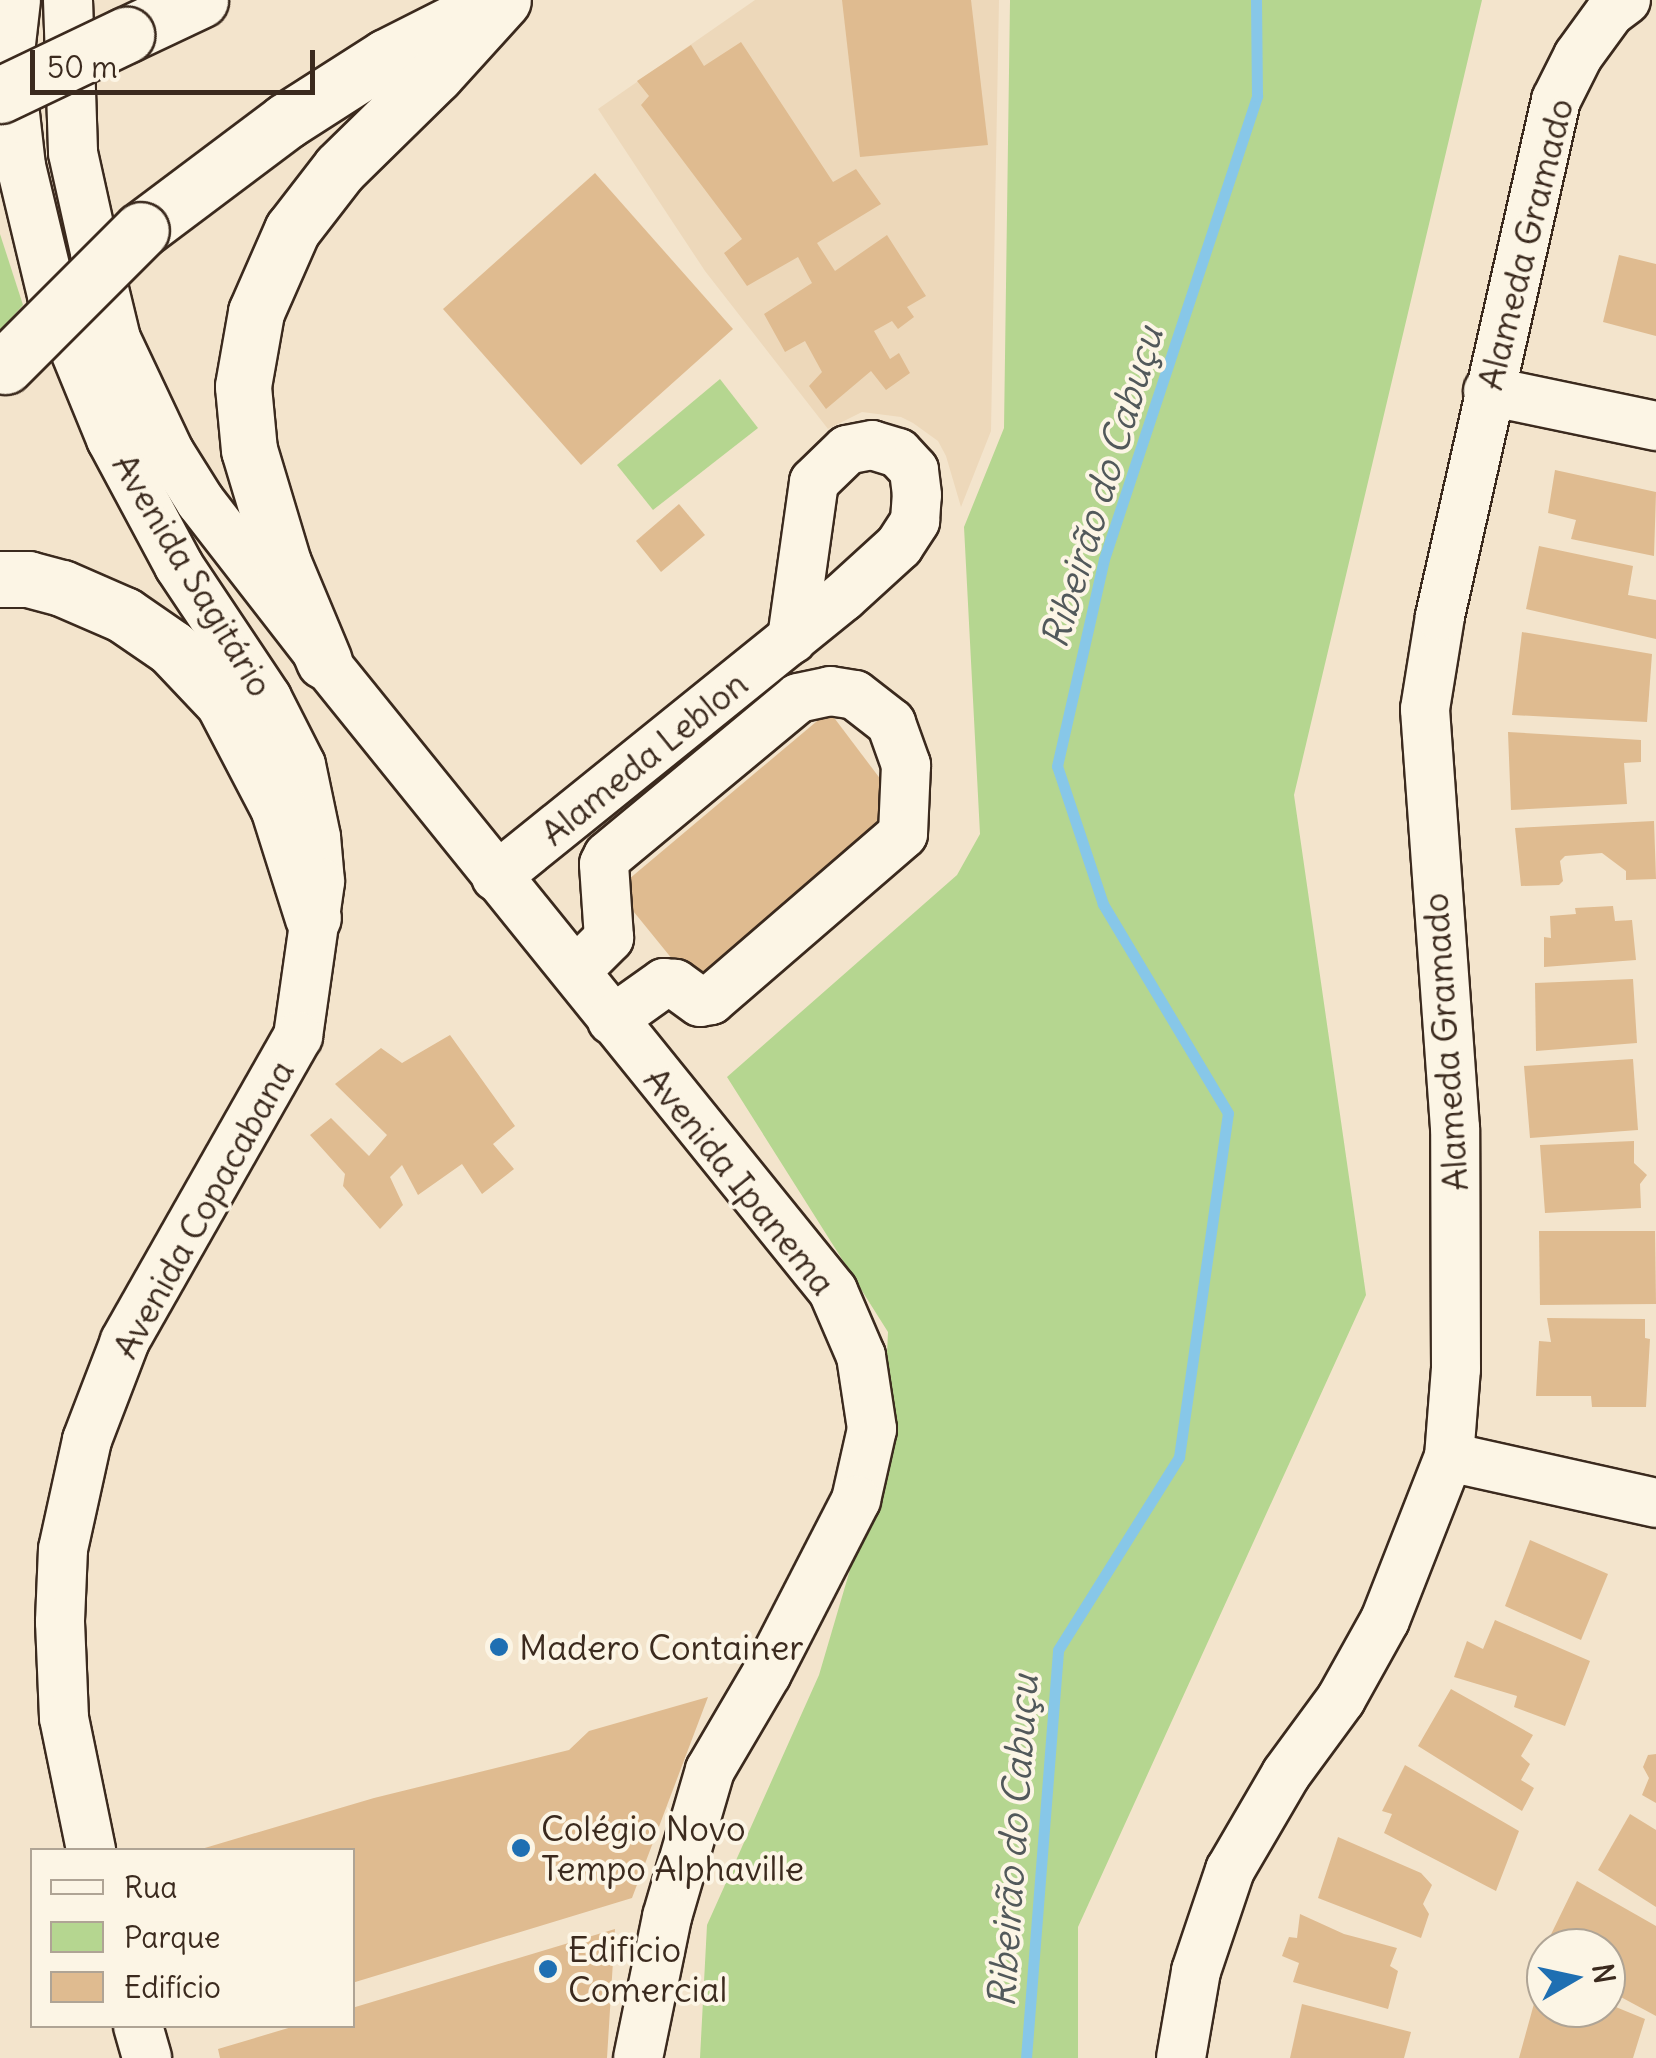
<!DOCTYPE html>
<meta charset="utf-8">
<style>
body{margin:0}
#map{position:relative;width:1656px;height:2058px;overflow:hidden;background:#f3e4cc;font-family:Delius,sans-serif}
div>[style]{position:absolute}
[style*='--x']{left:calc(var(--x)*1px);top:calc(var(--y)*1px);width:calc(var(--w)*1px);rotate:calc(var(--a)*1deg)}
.built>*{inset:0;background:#edd8ba}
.green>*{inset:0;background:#b5d690}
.stream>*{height:11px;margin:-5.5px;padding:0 5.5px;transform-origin:5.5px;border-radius:5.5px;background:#87c7e8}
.building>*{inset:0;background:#dfbb90}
.roads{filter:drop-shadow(2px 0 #3b2a1e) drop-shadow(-2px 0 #3b2a1e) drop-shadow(0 2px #3b2a1e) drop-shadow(0 -2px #3b2a1e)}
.minor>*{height:48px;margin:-24px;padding:0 24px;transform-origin:24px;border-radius:24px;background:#fcf5e5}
.major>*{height:55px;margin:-27.5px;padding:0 27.5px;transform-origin:27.5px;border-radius:27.5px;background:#fcf5e5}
.bridges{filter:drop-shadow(2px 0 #3b2a1e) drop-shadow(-2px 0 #3b2a1e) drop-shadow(0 2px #3b2a1e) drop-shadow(0 -2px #3b2a1e)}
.major-bridge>*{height:55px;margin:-27.5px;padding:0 27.5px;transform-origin:27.5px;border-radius:27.5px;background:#fcf5e5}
.dots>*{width:28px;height:28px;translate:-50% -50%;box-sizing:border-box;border:5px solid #fcf5e5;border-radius:50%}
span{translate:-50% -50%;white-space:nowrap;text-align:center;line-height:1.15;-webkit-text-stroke:8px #fcf5e5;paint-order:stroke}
.street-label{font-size:35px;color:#3b2a1e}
.poi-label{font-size:35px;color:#3b2a1e}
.left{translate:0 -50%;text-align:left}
.water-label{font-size:38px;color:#52595b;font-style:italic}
.legend{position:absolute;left:30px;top:1848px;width:325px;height:180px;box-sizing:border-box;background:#fcf5e5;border:2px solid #afa495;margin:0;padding:12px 18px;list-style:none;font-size:30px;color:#3b2a1e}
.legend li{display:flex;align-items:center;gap:20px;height:50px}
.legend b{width:50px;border:2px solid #afa495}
.north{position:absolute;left:1526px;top:1928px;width:100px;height:100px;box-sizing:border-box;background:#fcf5e5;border:2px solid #afa495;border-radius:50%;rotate:81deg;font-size:28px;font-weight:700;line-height:40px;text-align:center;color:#3b2a1e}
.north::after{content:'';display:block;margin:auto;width:35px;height:45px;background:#1f6fb2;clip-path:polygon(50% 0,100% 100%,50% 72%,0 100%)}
.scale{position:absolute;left:30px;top:50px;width:285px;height:45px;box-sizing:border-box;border:5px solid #3b2a1e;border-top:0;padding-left:12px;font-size:30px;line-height:35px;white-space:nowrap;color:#3b2a1e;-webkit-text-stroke:8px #fcf5e5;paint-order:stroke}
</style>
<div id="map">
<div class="built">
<div style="clip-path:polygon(755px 0,999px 0,991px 431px,961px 507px,946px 456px,938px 441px,913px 423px,901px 417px,862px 412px,828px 429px,705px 271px,598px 109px)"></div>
</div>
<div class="green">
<div style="clip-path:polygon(1010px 0,1482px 0,1294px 795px,1366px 1295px,1078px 1927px,1078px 2058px,700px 2058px,707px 1925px,819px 1675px,882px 1461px,888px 1332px,727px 1077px,957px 875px,980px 834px,964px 527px,1004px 428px)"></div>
<div style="clip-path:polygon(0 234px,23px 305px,0 331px)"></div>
<div style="clip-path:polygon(720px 379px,758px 428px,653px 510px,617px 465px)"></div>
</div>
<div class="stream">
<div style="--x:1026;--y:2058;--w:409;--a:-85.5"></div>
<div style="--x:1058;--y:1650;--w:228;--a:-57.9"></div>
<div style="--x:1179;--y:1457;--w:347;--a:-81.9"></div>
<div style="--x:1228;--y:1113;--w:244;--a:-120.9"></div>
<div style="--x:1103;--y:904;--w:145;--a:-108.4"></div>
<div style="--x:1057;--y:766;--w:212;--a:-77.2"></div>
<div style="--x:1104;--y:559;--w:488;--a:-71.7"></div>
<div style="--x:1257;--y:96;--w:96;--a:-90.6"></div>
</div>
<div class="building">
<div style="clip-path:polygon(842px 0,971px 0,988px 145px,860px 157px)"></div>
<div style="clip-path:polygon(741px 42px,833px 182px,856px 169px,881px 204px,817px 243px,835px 271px,887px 235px,926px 296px,907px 307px,914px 317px,898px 329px,892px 321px,874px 331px,890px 359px,899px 353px,910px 373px,886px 390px,871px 371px,826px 409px,809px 386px,822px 372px,805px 341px,785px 352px,764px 314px,812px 283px,798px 257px,747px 286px,724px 253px,742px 239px,641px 105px,649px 96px,637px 81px,691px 45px,704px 66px)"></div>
<div style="clip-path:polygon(595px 173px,733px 329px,581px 465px,443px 309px)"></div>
<div style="clip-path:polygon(1619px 255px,1656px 264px,1656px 336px,1603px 322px)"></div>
<div style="clip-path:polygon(1555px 470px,1656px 492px,1654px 556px,1571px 539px,1576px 520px,1548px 513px)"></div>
<div style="clip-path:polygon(679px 504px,705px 535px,661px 572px,636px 541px)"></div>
<div style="clip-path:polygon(1539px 546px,1633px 566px,1628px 595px,1656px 600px,1656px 639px,1526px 609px)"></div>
<div style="clip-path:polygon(1522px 632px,1652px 654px,1647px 722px,1512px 715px)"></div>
<div style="clip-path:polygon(829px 711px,903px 809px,699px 992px,616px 890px)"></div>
<div style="clip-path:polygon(1508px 732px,1641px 740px,1641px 762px,1624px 763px,1627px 804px,1511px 810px)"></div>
<div style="clip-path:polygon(1654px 821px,1656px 879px,1626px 880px,1626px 871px,1602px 853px,1565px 856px,1560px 861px,1563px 881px,1559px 885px,1521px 886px,1515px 828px)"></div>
<div style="clip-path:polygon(1613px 906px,1615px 921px,1632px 920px,1636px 960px,1544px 967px,1544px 937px,1551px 938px,1550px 916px,1576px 914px,1575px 908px)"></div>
<div style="clip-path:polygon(1633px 979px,1637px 1043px,1536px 1051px,1535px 983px)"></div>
<div style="clip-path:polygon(450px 1035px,515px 1126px,493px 1144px,514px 1169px,482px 1194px,462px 1164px,418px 1195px,402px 1165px,390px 1177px,403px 1205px,380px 1229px,343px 1186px,345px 1174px,310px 1135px,331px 1118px,369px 1156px,387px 1135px,335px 1084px,381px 1048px,402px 1063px)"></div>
<div style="clip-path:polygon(1633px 1059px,1638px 1130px,1530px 1138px,1524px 1066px)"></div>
<div style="clip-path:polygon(1634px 1141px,1634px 1163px,1647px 1175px,1640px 1184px,1641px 1208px,1545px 1213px,1540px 1145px)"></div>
<div style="clip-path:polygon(1539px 1231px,1655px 1231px,1656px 1304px,1540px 1305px)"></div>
<div style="clip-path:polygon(1547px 1318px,1645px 1319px,1645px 1338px,1650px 1339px,1646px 1407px,1592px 1407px,1591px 1396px,1536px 1396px,1539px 1341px,1551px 1342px)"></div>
<div style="clip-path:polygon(1530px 1540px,1608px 1574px,1581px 1640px,1505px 1606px)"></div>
<div style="clip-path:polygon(1495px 1620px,1590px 1661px,1565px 1726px,1514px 1707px,1517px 1696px,1454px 1677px,1467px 1641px,1483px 1649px)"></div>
<div style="clip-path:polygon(1451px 1689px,1533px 1735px,1521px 1756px,1530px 1764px,1521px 1780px,1534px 1788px,1522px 1811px,1418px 1746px)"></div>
<div style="clip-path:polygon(708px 1697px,632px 1898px,352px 1983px,352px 1850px,198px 1850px,374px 1798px,569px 1750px,589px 1731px)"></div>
<div style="clip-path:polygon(1656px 1754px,1656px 1803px,1642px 1795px,1649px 1778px,1643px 1767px,1648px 1755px)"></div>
<div style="clip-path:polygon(1405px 1765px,1519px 1831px,1496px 1891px,1384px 1833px,1392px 1814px,1382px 1811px)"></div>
<div style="clip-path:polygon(1630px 1814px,1656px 1830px,1656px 1907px,1598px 1870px)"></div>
<div style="clip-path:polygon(1338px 1837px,1421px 1873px,1432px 1885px,1423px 1904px,1429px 1914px,1421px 1938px,1318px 1898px)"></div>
<div style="clip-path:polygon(1577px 1881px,1656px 1926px,1656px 2016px,1606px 1989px,1606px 1948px,1546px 1948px,1546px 1963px,1539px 1959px)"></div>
<div style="clip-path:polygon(1300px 1914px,1344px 1934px,1397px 1948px,1390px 1966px,1398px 1971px,1388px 2009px,1293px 1982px,1299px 1963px,1282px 1956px,1289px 1937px,1297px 1938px)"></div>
<div style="clip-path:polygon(615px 1929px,607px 2058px,220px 2058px,218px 2049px,295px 2026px,352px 2026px,352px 2008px)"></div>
<div style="clip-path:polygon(1540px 1982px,1546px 1984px,1546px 2008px,1606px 2008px,1606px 2003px,1645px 2019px,1633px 2058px,1519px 2058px)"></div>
<div style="clip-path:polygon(1302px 2004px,1411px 2032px,1404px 2058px,1290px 2058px)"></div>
</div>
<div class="roads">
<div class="minor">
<div style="--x:16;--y:0;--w:61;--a:96.5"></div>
<div style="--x:9;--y:61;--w:106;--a:83.5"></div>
<div style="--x:21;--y:166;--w:133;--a:76.5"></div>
<div style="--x:52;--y:295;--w:156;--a:67.7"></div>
<div style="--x:111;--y:439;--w:144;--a:61.8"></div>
<div style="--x:179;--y:566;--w:159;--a:56.3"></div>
<div style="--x:267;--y:698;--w:75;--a:63.1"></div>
<div style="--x:301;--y:765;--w:74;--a:78.2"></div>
<div style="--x:316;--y:837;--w:45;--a:84.9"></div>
<div style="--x:320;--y:882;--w:156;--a:98.1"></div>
<div style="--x:298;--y:1036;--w:351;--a:119.6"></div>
<div style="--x:125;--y:1341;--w:106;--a:111"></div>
<div style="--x:87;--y:1440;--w:112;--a:102.4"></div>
<div style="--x:63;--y:1549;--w:73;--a:92.4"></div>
<div style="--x:60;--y:1622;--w:96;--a:87.6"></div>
<div style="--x:64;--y:1718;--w:135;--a:78.4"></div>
<div style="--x:68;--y:0;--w:153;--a:88.1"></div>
<div style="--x:73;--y:153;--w:101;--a:77.5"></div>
<div style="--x:95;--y:252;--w:89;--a:76.4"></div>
<div style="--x:116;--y:339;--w:126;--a:64.7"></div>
<div style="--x:170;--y:453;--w:57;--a:58"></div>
<div style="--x:200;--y:501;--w:202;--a:52.2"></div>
<div style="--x:324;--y:661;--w:810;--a:51.06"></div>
<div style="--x:833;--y:1291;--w:71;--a:66.7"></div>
<div style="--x:861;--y:1356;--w:74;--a:81.4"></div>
<div style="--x:872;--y:1429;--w:73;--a:102.7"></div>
<div style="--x:856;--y:1500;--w:195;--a:117.2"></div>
<div style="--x:767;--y:1673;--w:113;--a:120.4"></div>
<div style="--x:710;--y:1770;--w:153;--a:106.3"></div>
<div style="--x:667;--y:1917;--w:144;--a:101.6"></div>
<div style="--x:1488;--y:391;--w:172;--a:11.8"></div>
<div style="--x:496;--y:877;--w:446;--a:-38.9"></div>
<div style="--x:843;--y:597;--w:76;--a:-42.3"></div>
<div style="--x:899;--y:546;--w:30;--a:-57"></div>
<div style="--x:915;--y:521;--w:26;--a:-86"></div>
<div style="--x:917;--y:495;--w:25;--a:-97"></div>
<div style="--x:914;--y:470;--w:23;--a:-133"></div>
<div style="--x:898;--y:453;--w:27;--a:-163"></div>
<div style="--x:872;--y:445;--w:25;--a:169"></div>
<div style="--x:847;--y:450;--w:46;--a:135.9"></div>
<div style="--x:814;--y:482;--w:159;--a:98"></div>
<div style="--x:576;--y:971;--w:47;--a:-45"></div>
<div style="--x:609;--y:938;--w:74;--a:-93.9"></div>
<div style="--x:604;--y:864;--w:9;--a:-63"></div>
<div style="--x:608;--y:856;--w:247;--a:-39.7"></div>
<div style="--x:798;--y:698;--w:33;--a:-12"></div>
<div style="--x:830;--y:691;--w:25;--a:9"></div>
<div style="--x:855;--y:695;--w:46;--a:37.9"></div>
<div style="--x:891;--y:723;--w:45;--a:70.3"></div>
<div style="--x:906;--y:765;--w:69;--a:92.5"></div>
<div style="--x:903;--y:834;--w:254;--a:139.2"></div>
<div style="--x:711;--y:1000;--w:11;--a:170"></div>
<div style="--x:700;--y:1002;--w:31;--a:-144"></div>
<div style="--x:675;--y:984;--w:11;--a:-175"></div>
<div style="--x:664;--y:983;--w:64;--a:144.6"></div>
<div style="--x:1449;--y:1457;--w:212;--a:12.5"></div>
<div style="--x:138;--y:2026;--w:33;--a:74"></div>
<div style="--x:1181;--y:2058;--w:88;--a:-80.2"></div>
<div style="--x:1196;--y:1971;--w:107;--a:-71.4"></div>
<div style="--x:1230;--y:1870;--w:111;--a:-59.7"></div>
<div style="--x:1286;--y:1774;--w:93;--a:-53.7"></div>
<div style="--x:1341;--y:1699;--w:90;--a:-60.9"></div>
<div style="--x:1385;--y:1620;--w:175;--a:-68.6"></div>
<div style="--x:1449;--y:1457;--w:88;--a:-85.5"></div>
<div style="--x:1456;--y:1369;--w:241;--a:-90.2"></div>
<div style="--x:1455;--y:1128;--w:420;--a:-94.1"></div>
<div style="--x:1425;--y:709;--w:94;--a:-80.8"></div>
<div style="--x:1440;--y:616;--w:529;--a:-77.33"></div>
<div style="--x:1556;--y:100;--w:49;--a:-63.4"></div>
<div style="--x:1578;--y:56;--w:54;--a:-54"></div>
<div style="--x:1610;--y:12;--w:20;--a:-37"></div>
</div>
<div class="major">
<div style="--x:126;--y:35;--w:82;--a:-25.3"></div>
<div style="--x:141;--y:230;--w:181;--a:-36.9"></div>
<div style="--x:286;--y:121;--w:119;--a:-32.6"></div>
<div style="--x:386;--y:57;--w:102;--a:-26.8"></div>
<div style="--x:0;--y:579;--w:28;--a:0"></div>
<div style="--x:28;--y:579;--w:35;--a:15"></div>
<div style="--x:62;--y:588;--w:68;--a:23.5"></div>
<div style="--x:124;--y:615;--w:58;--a:34.5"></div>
<div style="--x:172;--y:648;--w:74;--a:46.6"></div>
<div style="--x:223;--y:702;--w:119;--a:62.4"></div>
<div style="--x:278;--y:807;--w:116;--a:72.5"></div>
<div style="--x:324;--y:661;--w:106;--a:-112.7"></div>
<div style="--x:283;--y:563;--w:118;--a:-106.7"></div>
<div style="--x:249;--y:450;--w:64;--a:-95.4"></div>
<div style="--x:243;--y:386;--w:75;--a:-80"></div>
<div style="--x:256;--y:312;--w:90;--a:-66.3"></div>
<div style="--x:292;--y:230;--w:78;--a:-52.3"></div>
<div style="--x:340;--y:168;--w:133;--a:-44.4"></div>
<div style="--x:435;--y:75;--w:101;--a:-47.8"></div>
</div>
</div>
<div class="bridges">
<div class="major-bridge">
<div style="--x:0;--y:95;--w:140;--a:-25.5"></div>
<div style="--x:5;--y:366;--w:192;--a:-45"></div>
</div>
</div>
<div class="dots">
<div style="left:499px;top:1647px;background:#1f6fb2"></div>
<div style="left:521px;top:1848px;background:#1f6fb2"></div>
<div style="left:548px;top:1969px;background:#1f6fb2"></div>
</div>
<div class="street-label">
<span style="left:1525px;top:244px;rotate:-76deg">Alameda Gramado</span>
<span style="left:193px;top:575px;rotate:59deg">Avenida Sagitário</span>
<span style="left:644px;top:758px;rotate:-39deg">Alameda Leblon</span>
<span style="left:1445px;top:1042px;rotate:-94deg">Alameda Gramado</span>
<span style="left:740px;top:1181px;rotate:51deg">Avenida Ipanema</span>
<span style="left:203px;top:1209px;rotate:-61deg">Avenida Copacabana</span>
</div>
<div class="poi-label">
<span class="left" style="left:519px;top:1647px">Madero Container</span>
<span class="left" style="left:541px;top:1848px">Colégio Novo<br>Tempo Alphaville</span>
<span class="left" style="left:568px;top:1969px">Edificio<br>Comercial</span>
</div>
<div class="water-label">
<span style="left:1102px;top:487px;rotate:-73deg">Ribeirão do Cabuçu</span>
<span style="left:1013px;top:1841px;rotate:-86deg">Ribeirão do Cabuçu</span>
</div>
<ul class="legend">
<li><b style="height:12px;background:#fcf5e5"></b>Rua</li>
<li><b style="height:28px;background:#b5d690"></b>Parque</li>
<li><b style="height:28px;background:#dfbb90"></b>Edifício</li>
</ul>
<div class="north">N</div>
<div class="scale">50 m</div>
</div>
